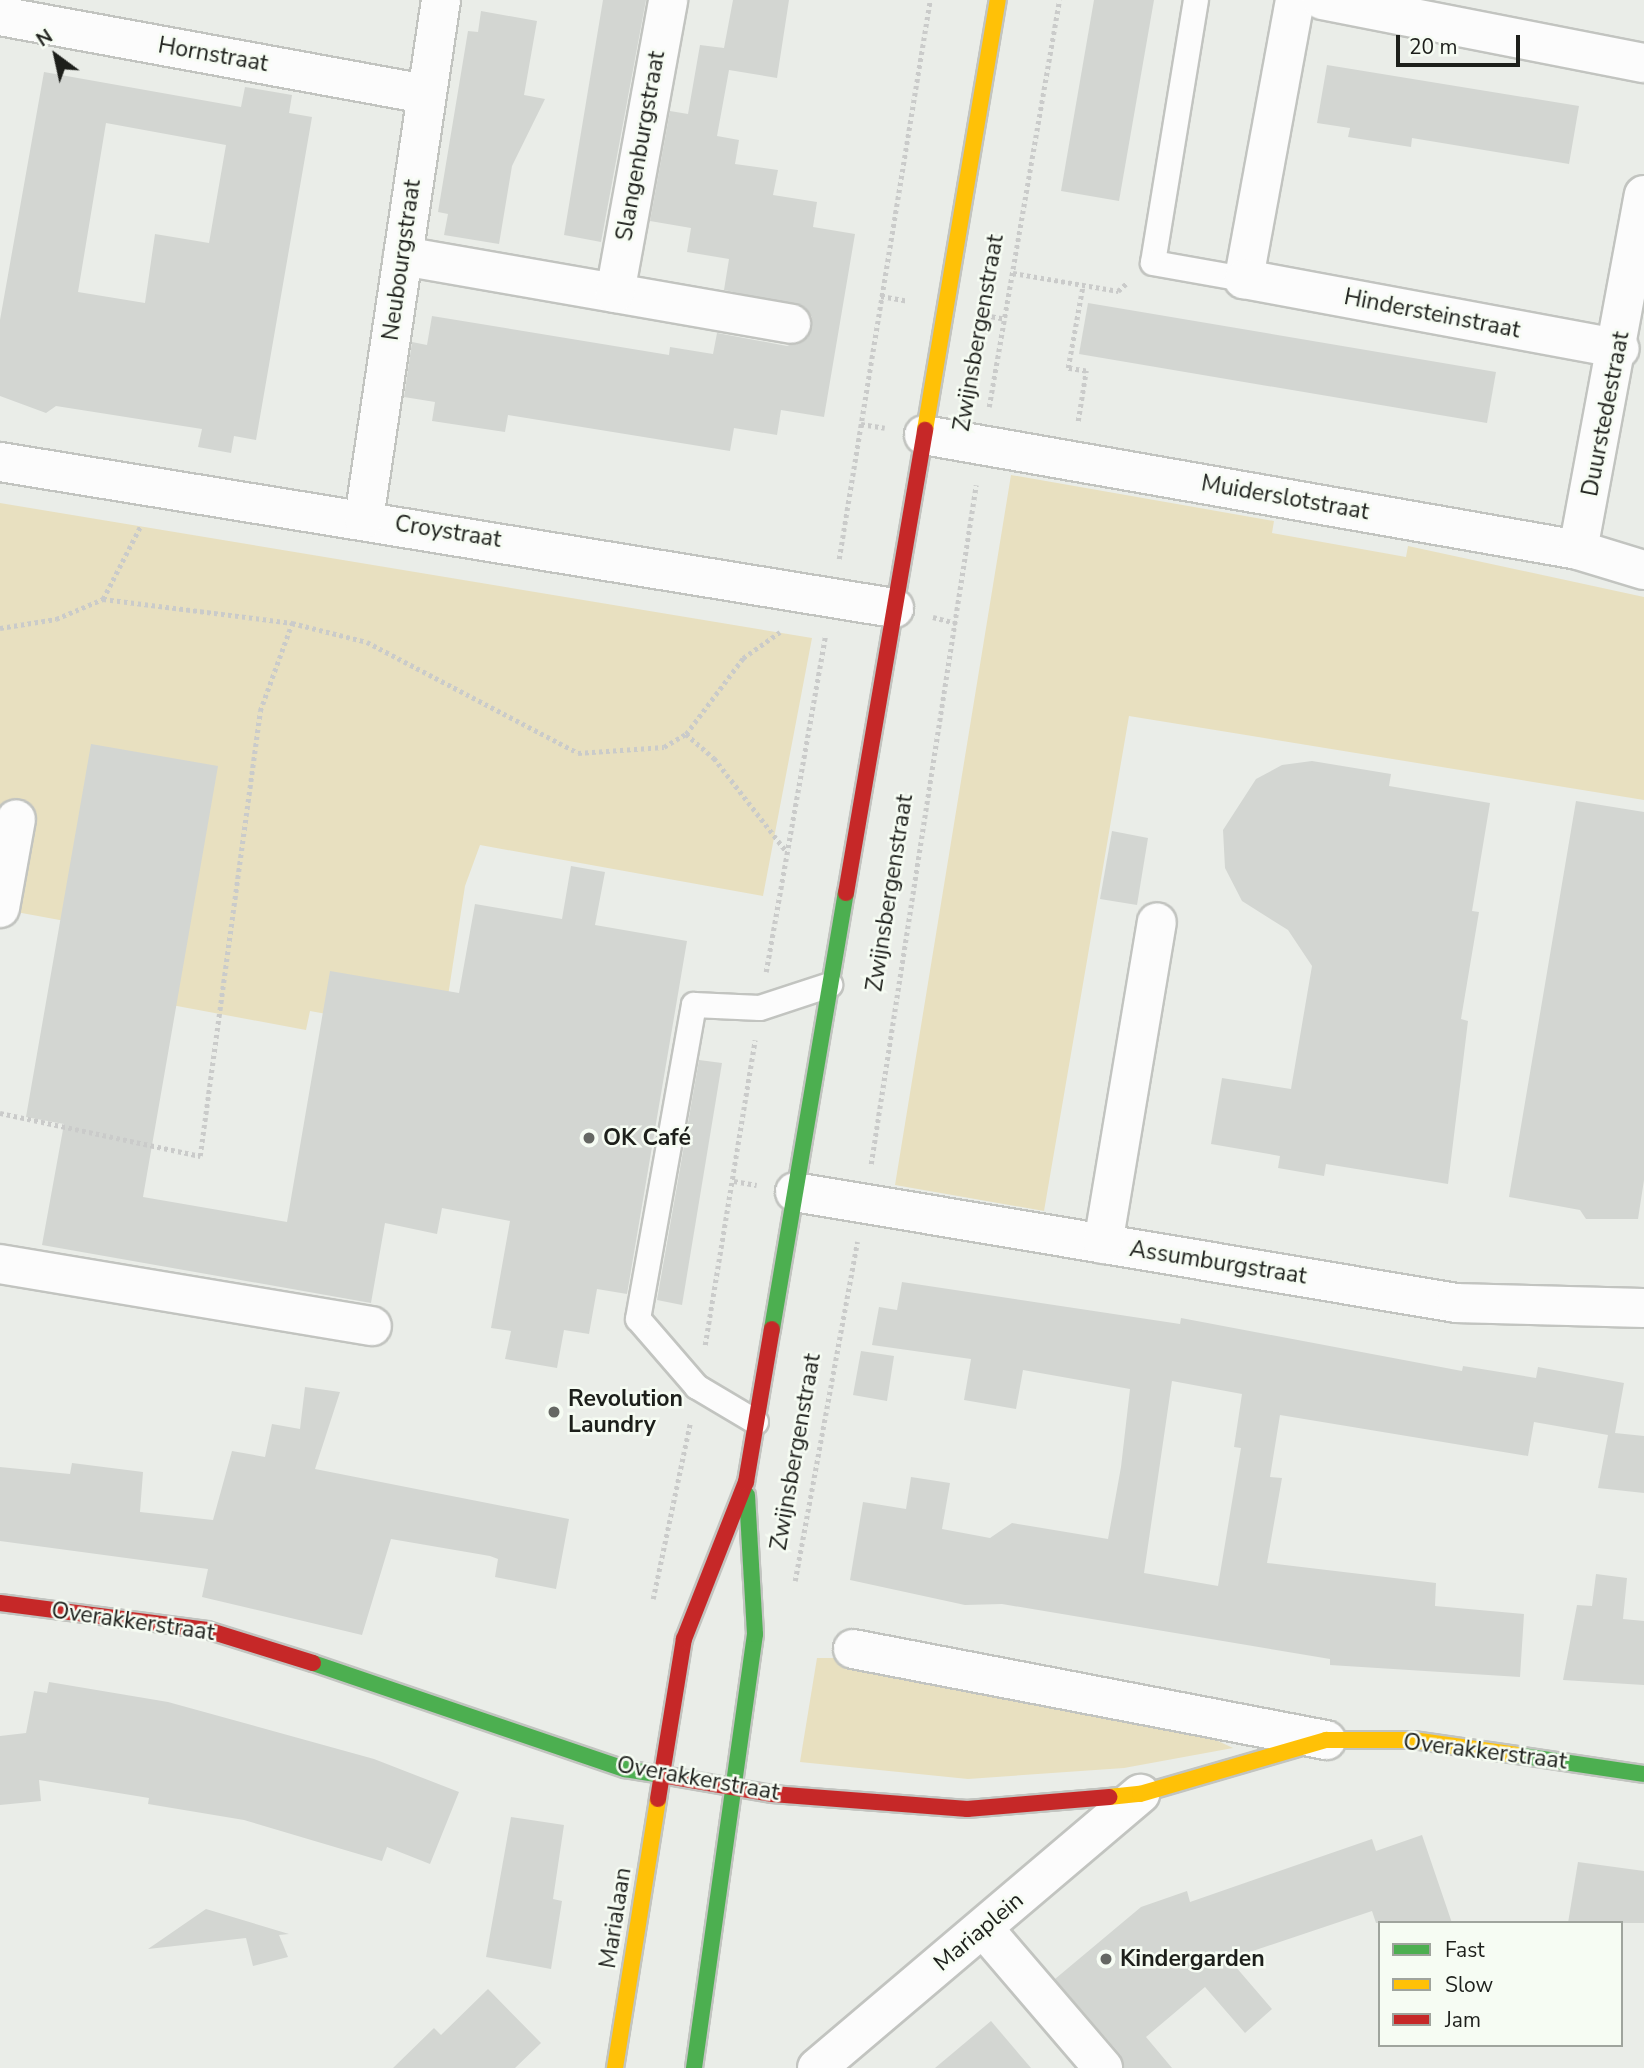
<!DOCTYPE html>
<meta charset="utf-8">
<style>
body{margin:0}
#map{position:relative;width:1644px;height:2068px;overflow:hidden;background:#eaede8;font-family:"Nunito Sans",sans-serif}
div>[style]{position:absolute}
[style*='--x']{left:calc(var(--x)*1px);top:calc(var(--y)*1px);width:calc(var(--w)*1px);rotate:calc(var(--a)*1deg)}
.green>*{inset:0;background:#e8e0c0}
.building>*{inset:0;background:#d3d6d2}
.path>*{height:4.5px;margin-top:-2.25px;transform-origin:0;background:repeating-linear-gradient(90deg,#cacbca 0 3.5px,transparent 0 7px)}
.roads{filter:drop-shadow(2px 0 #c2c4c0) drop-shadow(-2px 0 #c2c4c0) drop-shadow(0 2px #c2c4c0) drop-shadow(0 -2px #c2c4c0)}
.lane>*{height:24px;margin:-12px;padding:0 12px;transform-origin:12px;border-radius:12px;background:#fcfcfc}
.street>*{height:38px;margin:-19px;padding:0 19px;transform-origin:19px;border-radius:19px;background:#fcfcfc}
.fast>*{height:16px;margin:-8px;padding:0 8px;transform-origin:8px;border-radius:8px;background:#4caf50}
.slow>*{height:16px;margin:-8px;padding:0 8px;transform-origin:8px;border-radius:8px;background:#ffc107}
.jam>*{height:16px;margin:-8px;padding:0 8px;transform-origin:8px;border-radius:8px;background:#c62828}
.dots>*{width:19px;height:19px;translate:-50% -50%;box-sizing:border-box;border:4px solid #f6fcf3;border-radius:50%}
span{translate:-50% -50%;white-space:nowrap;text-align:center;line-height:1.15;-webkit-text-stroke:5px #f6fcf3;paint-order:stroke}
.street-label{font-size:23px;color:#1d1f1b}
.poi-label{font-size:23px;color:#1d1f1b;font-weight:700}
.left{translate:0 -50%;text-align:left}
.legend{position:absolute;left:1378px;top:1921px;width:245px;height:126px;box-sizing:border-box;background:#f6fcf3;border:2px solid #9fa49d;margin:0;padding:9px 12px;list-style:none;font-size:21px;color:#1d1f1b}
.legend li{display:flex;align-items:center;gap:14px;height:35px}
.legend b{width:35px;border:2px solid #9fa49d}
.north{position:absolute;left:21px;top:21px;width:70px;height:70px;-webkit-text-stroke:5px #f6fcf3;paint-order:stroke;rotate:327deg;font-size:19px;font-weight:700;line-height:28px;text-align:center;color:#1d1f1b}
.north::after{content:'';display:block;margin:auto;width:24px;height:32px;background:#1d1f1b;clip-path:polygon(50% 0,100% 100%,50% 72%,0 100%)}
.scale{position:absolute;left:1396px;top:35px;width:124px;height:32px;box-sizing:border-box;border:4px solid #1d1f1b;border-top:0;padding-left:9px;font-size:21px;line-height:24px;white-space:nowrap;color:#1d1f1b;-webkit-text-stroke:5px #f6fcf3;paint-order:stroke}
</style>
<div id="map">
<div class="green">
<div style="clip-path:polygon(1011px 475px,1274px 521px,1272px 533px,1406px 557px,1408px 546px,1644px 597px,1644px 800px,1129px 716px,1044px 1211px,895px 1185px)"></div>
<div style="clip-path:polygon(0 503px,812px 638px,763px 896px,480px 845px,465px 886px,442px 1035px,310px 1011px,306px 1030px,150px 1001px,65px 921px,0 909px)"></div>
<div style="clip-path:polygon(817px 1658px,849px 1658px,1173px 1720px,1233px 1748px,1124px 1768px,968px 1779px,800px 1762px)"></div>
</div>
<div class="building">
<div style="clip-path:polygon(603px 0,646px 0,601px 242px,564px 235px)"></div>
<div style="clip-path:polygon(733px 0,789px 0,777px 78px,729px 70px,717px 136px,739px 140px,735px 164px,778px 170px,773px 195px,817px 202px,813px 227px,855px 234px,824px 417px,781px 410px,777px 435px,734px 428px,730px 451px,508px 415px,505px 432px,432px 421px,435px 402px,404px 397px,412px 342px,427px 345px,432px 316px,669px 355px,670px 347px,713px 354px,717px 333px,787px 346px,808px 337px,812px 317px,804px 307px,724px 290px,729px 259px,687px 252px,691px 228px,650px 221px,670px 111px,688px 114px,700px 45px,724px 48px)"></div>
<div style="clip-path:polygon(1094px 0,1154px 0,1119px 201px,1061px 191px)"></div>
<div style="clip-path:polygon(481px 11px,537px 21px,524px 95px,545px 99px,512px 166px,499px 244px,444px 235px,448px 214px,438px 212px,468px 31px,478px 32px)"></div>
<div style="clip-path:polygon(1327px 65px,1579px 106px,1569px 164px,1412px 138px,1411px 147px,1348px 137px,1350px 128px,1317px 123px)"></div>
<div style="clip-path:polygon(evenodd,44px 72px,241px 107px,245px 87px,292px 95px,289px 113px,312px 117px,256px 440px,234px 436px,231px 453px,198px 447px,202px 429px,56px 406px,46px 413px,0 396px,0 320px,44px 72px,106px 123px,226px 145px,209px 243px,155px 234px,145px 303px,78px 292px,106px 123px)"></div>
<div style="clip-path:polygon(1088px 303px,1496px 372px,1487px 423px,1079px 354px)"></div>
<div style="clip-path:polygon(91px 744px,218px 766px,143px 1197px,287px 1222px,330px 971px,459px 993px,475px 904px,562px 919px,571px 866px,605px 872px,595px 925px,687px 941px,627px 1294px,597px 1289px,589px 1334px,564px 1330px,557px 1368px,505px 1359px,511px 1331px,491px 1328px,510px 1221px,442px 1208px,437px 1234px,385px 1223px,371px 1303px,42px 1245px,64px 1124px,26px 1117px)"></div>
<div style="clip-path:polygon(1312px 761px,1391px 774px,1389px 786px,1490px 803px,1472px 911px,1479px 912px,1461px 1019px,1468px 1021px,1448px 1184px,1326px 1164px,1324px 1176px,1278px 1168px,1280px 1156px,1211px 1144px,1222px 1078px,1291px 1089px,1312px 966px,1288px 930px,1242px 901px,1225px 868px,1223px 830px,1256px 779px,1282px 765px)"></div>
<div style="clip-path:polygon(1576px 801px,1644px 812px,1644px 1180px,1638px 1219px,1586px 1219px,1580px 1210px,1509px 1197px)"></div>
<div style="clip-path:polygon(1112px 831px,1148px 838px,1137px 905px,1100px 899px)"></div>
<div style="clip-path:polygon(699px 1060px,722px 1063px,682px 1305px,657px 1300px)"></div>
<div style="clip-path:polygon(evenodd,902px 1282px,1180px 1324px,1181px 1318px,1462px 1371px,1463px 1366px,1536px 1378px,1538px 1367px,1624px 1383px,1615px 1433px,1644px 1436px,1644px 1493px,1598px 1488px,1608px 1435px,1534px 1422px,1528px 1456px,1280px 1415px,1270px 1477px,1282px 1478px,1267px 1563px,1436px 1583px,1435px 1606px,1524px 1614px,1520px 1677px,1330px 1665px,1330px 1659px,1002px 1604px,965px 1605px,850px 1580px,863px 1502px,906px 1509px,911px 1477px,950px 1483px,942px 1529px,990px 1538px,1012px 1523px,1108px 1539px,1121px 1467px,1130px 1389px,1023px 1370px,1016px 1409px,964px 1400px,971px 1359px,872px 1345px,879px 1307px,897px 1310px,902px 1282px,1172px 1381px,1242px 1394px,1234px 1447px,1241px 1448px,1218px 1586px,1144px 1573px,1172px 1381px)"></div>
<div style="clip-path:polygon(861px 1351px,894px 1356px,887px 1401px,853px 1395px)"></div>
<div style="clip-path:polygon(305px 1387px,340px 1392px,315px 1469px,569px 1519px,556px 1589px,495px 1577px,498px 1559px,490px 1556px,391px 1539px,362px 1635px,202px 1597px,208px 1569px,0 1541px,0 1467px,70px 1474px,72px 1463px,143px 1472px,140px 1512px,213px 1520px,232px 1451px,265px 1457px,272px 1424px,300px 1429px)"></div>
<div style="clip-path:polygon(1596px 1574px,1627px 1578px,1623px 1619px,1644px 1621px,1644px 1685px,1563px 1680px,1577px 1605px,1592px 1606px)"></div>
<div style="clip-path:polygon(49px 1682px,168px 1702px,374px 1759px,459px 1792px,430px 1864px,387px 1847px,382px 1861px,244px 1820px,148px 1804px,149px 1798px,39px 1780px,41px 1801px,0 1805px,0 1736px,26px 1733px,34px 1691px,47px 1693px)"></div>
<div style="clip-path:polygon(511px 1817px,564px 1825px,553px 1899px,562px 1901px,551px 1969px,486px 1957px)"></div>
<div style="clip-path:polygon(1422px 1835px,1452px 1923px,1376px 1923px,1372px 1911px,1229px 1959px,1272px 2009px,1245px 2033px,1205px 1987px,1146px 2037px,1172px 2068px,1124px 2068px,1120px 2054px,1055px 1979px,1141px 1907px,1187px 1891px,1190px 1902px,1372px 1839px,1376px 1851px)"></div>
<div style="clip-path:polygon(1578px 1862px,1644px 1871px,1644px 1923px,1568px 1923px)"></div>
<div style="clip-path:polygon(206px 1909px,289px 1934px,279px 1935px,288px 1957px,253px 1966px,246px 1938px,148px 1949px)"></div>
<div style="clip-path:polygon(488px 1989px,541px 2043px,515px 2068px,393px 2068px,434px 2028px,441px 2035px)"></div>
<div style="clip-path:polygon(991px 2021px,1031px 2068px,935px 2068px)"></div>
</div>
<div class="path">
<div style="--x:1013;--y:273;--w:107;--a:9.7"></div>
<div style="--x:1118;--y:291;--w:12;--a:-42"></div>
<div style="--x:881;--y:296;--w:27;--a:10"></div>
<div style="--x:985;--y:315;--w:20;--a:11"></div>
<div style="--x:989;--y:407;--w:413;--a:-80.2"></div>
<div style="--x:1078;--y:421;--w:51;--a:-80.9"></div>
<div style="--x:1086;--y:371;--w:18;--a:-171"></div>
<div style="--x:1068;--y:368;--w:84;--a:-79.8"></div>
<div style="--x:861;--y:424;--w:24;--a:9"></div>
<div style="--x:839;--y:559;--w:566;--a:-80.75"></div>
<div style="--x:103;--y:599;--w:191;--a:7.2"></div>
<div style="--x:292;--y:623;--w:77;--a:14.2"></div>
<div style="--x:367;--y:642;--w:238;--a:27.7"></div>
<div style="--x:578;--y:753;--w:86;--a:-4"></div>
<div style="--x:664;--y:747;--w:26;--a:-31"></div>
<div style="--x:686;--y:734;--w:95;--a:-53.1"></div>
<div style="--x:743;--y:658;--w:45;--a:-35.1"></div>
<div style="--x:933;--y:617;--w:24;--a:15"></div>
<div style="--x:0;--y:628;--w:57;--a:-9.1"></div>
<div style="--x:56;--y:619;--w:51;--a:-23.1"></div>
<div style="--x:103;--y:599;--w:83;--a:-62.8"></div>
<div style="--x:686;--y:734;--w:37;--a:41"></div>
<div style="--x:714;--y:758;--w:119;--a:52.2"></div>
<div style="--x:766;--y:972;--w:341;--a:-80"></div>
<div style="--x:0;--y:1113;--w:205;--a:12.1"></div>
<div style="--x:200;--y:1156;--w:449;--a:-82.3"></div>
<div style="--x:260;--y:711;--w:94;--a:-70"></div>
<div style="--x:871;--y:1164;--w:687;--a:-81.21"></div>
<div style="--x:734;--y:1181;--w:23;--a:10"></div>
<div style="--x:705;--y:1345;--w:309;--a:-80.7"></div>
<div style="--x:795;--y:1581;--w:345;--a:-79.6"></div>
<div style="--x:653;--y:1599;--w:180;--a:-78.1"></div>
</div>
<div class="roads">
<div class="lane">
<div style="--x:1196;--y:0;--w:266;--a:99.3"></div>
<div style="--x:1153;--y:263;--w:92;--a:10"></div>
<div style="--x:756;--y:1422;--w:69;--a:-149.3"></div>
<div style="--x:697;--y:1387;--w:90;--a:-130.9"></div>
<div style="--x:638;--y:1319;--w:319;--a:-79.9"></div>
<div style="--x:694;--y:1005;--w:66;--a:2.6"></div>
<div style="--x:760;--y:1008;--w:74;--a:-18.2"></div>
</div>
<div class="street">
<div style="--x:1295;--y:0;--w:284;--a:100.4"></div>
<div style="--x:1244;--y:279;--w:382;--a:10.5"></div>
<div style="--x:1322;--y:0;--w:328;--a:11.1"></div>
<div style="--x:0;--y:16;--w:433;--a:10.4"></div>
<div style="--x:403;--y:256;--w:394;--a:9.9"></div>
<div style="--x:615;--y:293;--w:298;--a:-79.7"></div>
<div style="--x:924;--y:435;--w:664;--a:9.97"></div>
<div style="--x:1578;--y:550;--w:69;--a:16.9"></div>
<div style="--x:0;--y:462;--w:906;--a:9.28"></div>
<div style="--x:364;--y:519;--w:525;--a:-81.56"></div>
<div style="--x:1578;--y:550;--w:361;--a:-79.5"></div>
<div style="--x:0;--y:908;--w:90;--a:-79.8"></div>
<div style="--x:795;--y:1192;--w:670;--a:9.53"></div>
<div style="--x:1456;--y:1303;--w:188;--a:1.5"></div>
<div style="--x:1103;--y:1244;--w:326;--a:-80.5"></div>
<div style="--x:0;--y:1264;--w:377;--a:9.5"></div>
<div style="--x:853;--y:1649;--w:482;--a:10.9"></div>
<div style="--x:984;--y:1929;--w:183;--a:49.4"></div>
<div style="--x:817;--y:2068;--w:424;--a:-40.3"></div>
</div>
<div class="fast">
<div style="--x:772;--y:1329;--w:442;--a:-80.4"></div>
<div style="--x:313;--y:1663;--w:330;--a:18.8"></div>
<div style="--x:625;--y:1769;--w:44;--a:9.2"></div>
<div style="--x:1517;--y:1755;--w:128;--a:8.5"></div>
<div style="--x:694;--y:2068;--w:438;--a:-82"></div>
<div style="--x:755;--y:1634;--w:139;--a:-93.3"></div>
</div>
<div class="slow">
<div style="--x:925;--y:430;--w:436;--a:-80.4"></div>
<div style="--x:1109;--y:1797;--w:31;--a:-6"></div>
<div style="--x:1140;--y:1794;--w:194;--a:-16.2"></div>
<div style="--x:1326;--y:1740;--w:87;--a:0"></div>
<div style="--x:1413;--y:1740;--w:105;--a:8.2"></div>
<div style="--x:615;--y:2068;--w:272;--a:-80.9"></div>
</div>
<div class="jam">
<div style="--x:846;--y:893;--w:470;--a:-80.3"></div>
<div style="--x:0;--y:1603;--w:209;--a:7.4"></div>
<div style="--x:207;--y:1630;--w:111;--a:17.3"></div>
<div style="--x:668;--y:1776;--w:106;--a:9.8"></div>
<div style="--x:772;--y:1794;--w:196;--a:4.4"></div>
<div style="--x:967;--y:1809;--w:143;--a:-4.8"></div>
<div style="--x:658;--y:1799;--w:162;--a:-80.8"></div>
<div style="--x:684;--y:1639;--w:169;--a:-68.5"></div>
<div style="--x:746;--y:1482;--w:155;--a:-80.4"></div>
</div>
</div>
<div class="dots">
<div style="left:589px;top:1138px;background:#656763"></div>
<div style="left:554px;top:1412px;background:#656763"></div>
<div style="left:1106px;top:1959px;background:#656763"></div>
</div>
<div class="street-label">
<span style="left:213px;top:55px;rotate:10deg">Hornstraat</span>
<span style="left:641px;top:146px;rotate:-80deg">Slangenburgstraat</span>
<span style="left:402px;top:260px;rotate:-82deg">Neubourgstraat</span>
<span style="left:1432px;top:314px;rotate:11deg">Hindersteinstraat</span>
<span style="left:979px;top:333px;rotate:-80deg">Zwijnsbergenstraat</span>
<span style="left:1606px;top:414px;rotate:-79deg">Duurstedestraat</span>
<span style="left:1285px;top:498px;rotate:10deg">Muiderslotstraat</span>
<span style="left:448px;top:532px;rotate:9deg">Croystraat</span>
<span style="left:890px;top:893px;rotate:-81deg">Zwijnsbergenstraat</span>
<span style="left:1218px;top:1263px;rotate:9deg">Assumburgstraat</span>
<span style="left:796px;top:1452px;rotate:-80deg">Zwijnsbergenstraat</span>
<span style="left:133px;top:1622px;rotate:8deg">Overakkerstraat</span>
<span style="left:1485px;top:1752px;rotate:7deg">Overakkerstraat</span>
<span style="left:698px;top:1779px;rotate:10deg">Overakkerstraat</span>
<span style="left:616px;top:1918px;rotate:-81deg">Marialaan</span>
<span style="left:979px;top:1932px;rotate:-40deg">Mariaplein</span>
</div>
<div class="poi-label">
<span class="left" style="left:603px;top:1138px">OK Café</span>
<span class="left" style="left:568px;top:1412px">Revolution<br>Laundry</span>
<span class="left" style="left:1120px;top:1959px">Kindergarden</span>
</div>
<ul class="legend">
<li><b style="height:9px;background:#4caf50"></b>Fast</li>
<li><b style="height:9px;background:#ffc107"></b>Slow</li>
<li><b style="height:9px;background:#c62828"></b>Jam</li>
</ul>
<div class="north">N</div>
<div class="scale">20 m</div>
</div>
